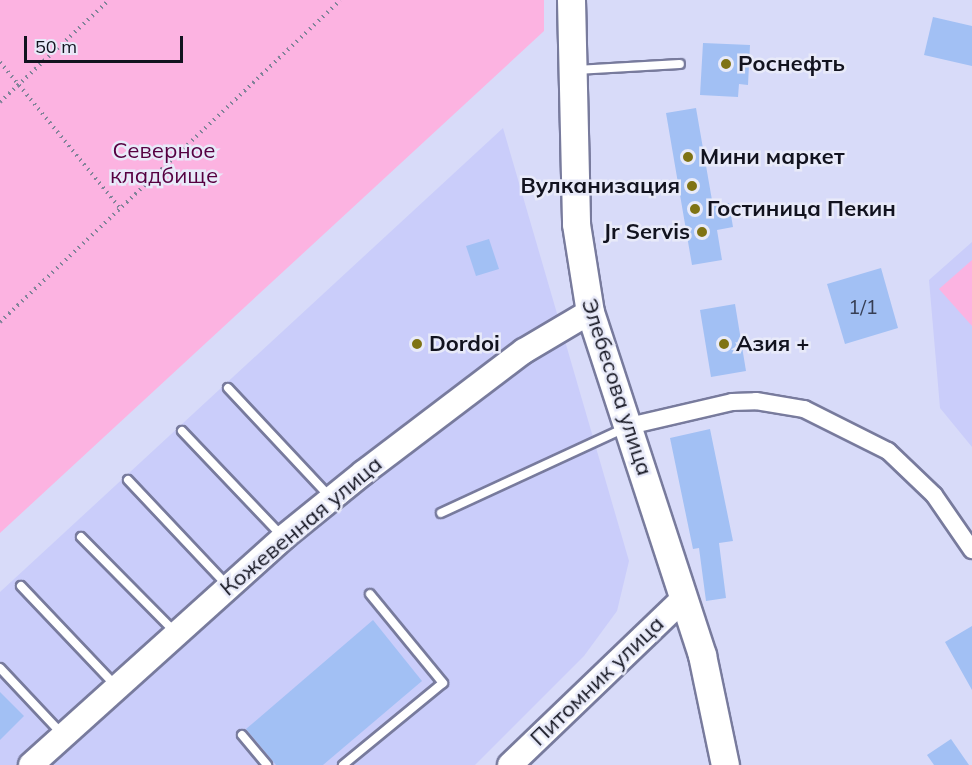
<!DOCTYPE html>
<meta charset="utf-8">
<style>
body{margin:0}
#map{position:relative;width:972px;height:765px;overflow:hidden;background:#d8dbf9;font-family:Mulish,sans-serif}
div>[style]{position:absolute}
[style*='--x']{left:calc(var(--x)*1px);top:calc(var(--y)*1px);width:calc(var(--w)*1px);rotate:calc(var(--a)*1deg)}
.built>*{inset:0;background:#cacdfa}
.green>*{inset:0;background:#fcb3e1}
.building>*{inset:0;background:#a2c0f4}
.path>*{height:4px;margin-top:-2px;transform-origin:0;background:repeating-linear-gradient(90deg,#818399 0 1.5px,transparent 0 6px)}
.roads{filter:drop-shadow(2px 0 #787b9d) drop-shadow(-2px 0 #787b9d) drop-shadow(0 2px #787b9d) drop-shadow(0 -2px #787b9d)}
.lane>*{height:8px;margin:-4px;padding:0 4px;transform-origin:4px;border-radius:4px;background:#fff}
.street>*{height:16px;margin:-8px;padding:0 8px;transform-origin:8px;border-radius:8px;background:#fff}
.secondary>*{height:24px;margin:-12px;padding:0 12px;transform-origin:12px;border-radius:12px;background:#fff}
.primary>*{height:27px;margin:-13.5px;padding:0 13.5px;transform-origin:13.5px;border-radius:13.5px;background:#fff}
.dots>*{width:16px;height:16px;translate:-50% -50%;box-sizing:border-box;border:3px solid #e8eaf9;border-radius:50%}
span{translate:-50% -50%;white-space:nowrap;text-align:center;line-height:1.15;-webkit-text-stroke:5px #e8eaf9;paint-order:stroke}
.number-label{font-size:20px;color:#363e54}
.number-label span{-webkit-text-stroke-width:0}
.poi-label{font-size:22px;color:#12131f;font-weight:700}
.left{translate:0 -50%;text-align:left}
.right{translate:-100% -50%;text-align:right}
.park-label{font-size:22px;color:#560041}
.street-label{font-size:22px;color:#12131f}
.scale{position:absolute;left:24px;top:36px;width:159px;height:27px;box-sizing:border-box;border:3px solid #12131f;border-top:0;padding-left:8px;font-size:18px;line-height:21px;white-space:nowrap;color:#12131f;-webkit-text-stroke:4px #e8eaf9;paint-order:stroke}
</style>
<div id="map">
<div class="built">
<div style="clip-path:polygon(503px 128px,629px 561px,617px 611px,584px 656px,475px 765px,0 765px,0 592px)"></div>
<div style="clip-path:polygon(972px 242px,972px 447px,940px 408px,929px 280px)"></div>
</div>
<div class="green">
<div style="clip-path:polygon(0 0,544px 0,544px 31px,0 533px)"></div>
<div style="clip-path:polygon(972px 260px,972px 326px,939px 289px)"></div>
</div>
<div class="building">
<div style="clip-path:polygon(933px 17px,972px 26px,972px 66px,924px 55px)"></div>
<div style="clip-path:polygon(703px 43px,750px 45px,748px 85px,739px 84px,738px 97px,700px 95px)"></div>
<div style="clip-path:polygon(696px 108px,713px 206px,729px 203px,733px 227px,717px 230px,722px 260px,692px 265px,666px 113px)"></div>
<div style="clip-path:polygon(489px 239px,499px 269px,476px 276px,466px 246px)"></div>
<div style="clip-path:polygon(881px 268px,898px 328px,845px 344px,827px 284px)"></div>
<div style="clip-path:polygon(735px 304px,746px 371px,711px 377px,700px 310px)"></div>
<div style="clip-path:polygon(710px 429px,733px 541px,719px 543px,726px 598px,706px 601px,699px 548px,693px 549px,670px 438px)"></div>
<div style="clip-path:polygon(373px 620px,422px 681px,323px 765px,276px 765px,246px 729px)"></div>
<div style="clip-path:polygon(972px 626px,972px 690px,945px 642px)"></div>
<div style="clip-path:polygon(0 692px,24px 716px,0 740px)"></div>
<div style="clip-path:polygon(951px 739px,969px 765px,934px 765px,927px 755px)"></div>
</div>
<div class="path">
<div style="--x:0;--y:62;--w:189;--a:50.6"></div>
<div style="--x:0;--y:102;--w:149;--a:-43.1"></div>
<div style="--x:0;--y:322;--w:468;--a:-43.4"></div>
</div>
<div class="roads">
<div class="lane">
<div style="--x:576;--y:70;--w:104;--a:-3.3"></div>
<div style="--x:228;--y:388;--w:151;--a:46.9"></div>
<div style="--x:182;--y:431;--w:146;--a:46.4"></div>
<div style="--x:128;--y:480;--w:146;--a:46.7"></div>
<div style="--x:441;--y:513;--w:200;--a:-24.8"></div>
<div style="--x:81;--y:537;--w:135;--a:45.3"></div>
<div style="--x:21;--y:586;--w:139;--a:46.5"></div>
<div style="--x:0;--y:668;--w:92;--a:46.8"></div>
<div style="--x:242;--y:735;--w:39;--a:50"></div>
<div style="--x:343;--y:765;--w:129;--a:-39.4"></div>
<div style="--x:443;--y:683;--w:115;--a:-129.4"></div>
</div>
<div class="street">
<div style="--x:629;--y:426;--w:106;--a:-13.1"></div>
<div style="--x:732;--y:402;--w:24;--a:-2"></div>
<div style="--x:756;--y:401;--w:49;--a:9.5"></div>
<div style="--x:804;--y:409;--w:94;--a:26.6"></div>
<div style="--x:888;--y:451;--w:64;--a:43.7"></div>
<div style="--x:934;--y:495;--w:67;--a:55.4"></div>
</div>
<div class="secondary">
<div style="--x:31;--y:765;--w:341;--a:-42"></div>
<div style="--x:284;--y:537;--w:102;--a:-39"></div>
<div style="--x:363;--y:473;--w:202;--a:-37.2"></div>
<div style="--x:524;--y:351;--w:77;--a:-30.6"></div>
<div style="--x:510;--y:765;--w:241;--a:-43.8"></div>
</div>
<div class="primary">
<div style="--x:571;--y:0;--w:224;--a:88.7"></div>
<div style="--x:576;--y:224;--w:89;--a:81"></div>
<div style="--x:590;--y:312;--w:361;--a:71.9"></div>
<div style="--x:702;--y:655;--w:112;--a:78.2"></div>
</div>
</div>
<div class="dots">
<div style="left:726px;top:64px;background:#7f7314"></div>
<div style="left:688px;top:157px;background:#7f7314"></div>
<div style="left:692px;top:186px;background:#7f7314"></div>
<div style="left:695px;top:209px;background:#7f7314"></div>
<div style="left:702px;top:232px;background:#7f7314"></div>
<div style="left:417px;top:344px;background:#7f7314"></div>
<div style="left:724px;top:344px;background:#7f7314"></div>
</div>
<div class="number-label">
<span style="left:863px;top:306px">1/1</span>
</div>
<div class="poi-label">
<span class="left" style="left:738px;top:64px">Роснефть</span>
<span class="left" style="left:700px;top:157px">Мини маркет</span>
<span class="right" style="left:680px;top:186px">Вулканизация</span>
<span class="left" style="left:707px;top:209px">Гостиница Пекин</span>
<span class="right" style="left:690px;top:232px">Jr Servis</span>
<span class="left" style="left:429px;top:344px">Dordoi</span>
<span class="left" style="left:736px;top:344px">Азия +</span>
</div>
<div class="park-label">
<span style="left:164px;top:163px">Северное<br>кладбище</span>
</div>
<div class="street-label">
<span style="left:617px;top:387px;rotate:72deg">Элебесова улица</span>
<span style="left:301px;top:526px;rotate:-40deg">Кожевенная улица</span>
<span style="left:597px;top:681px;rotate:-44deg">Питомник улица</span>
</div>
<div class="scale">50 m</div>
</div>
